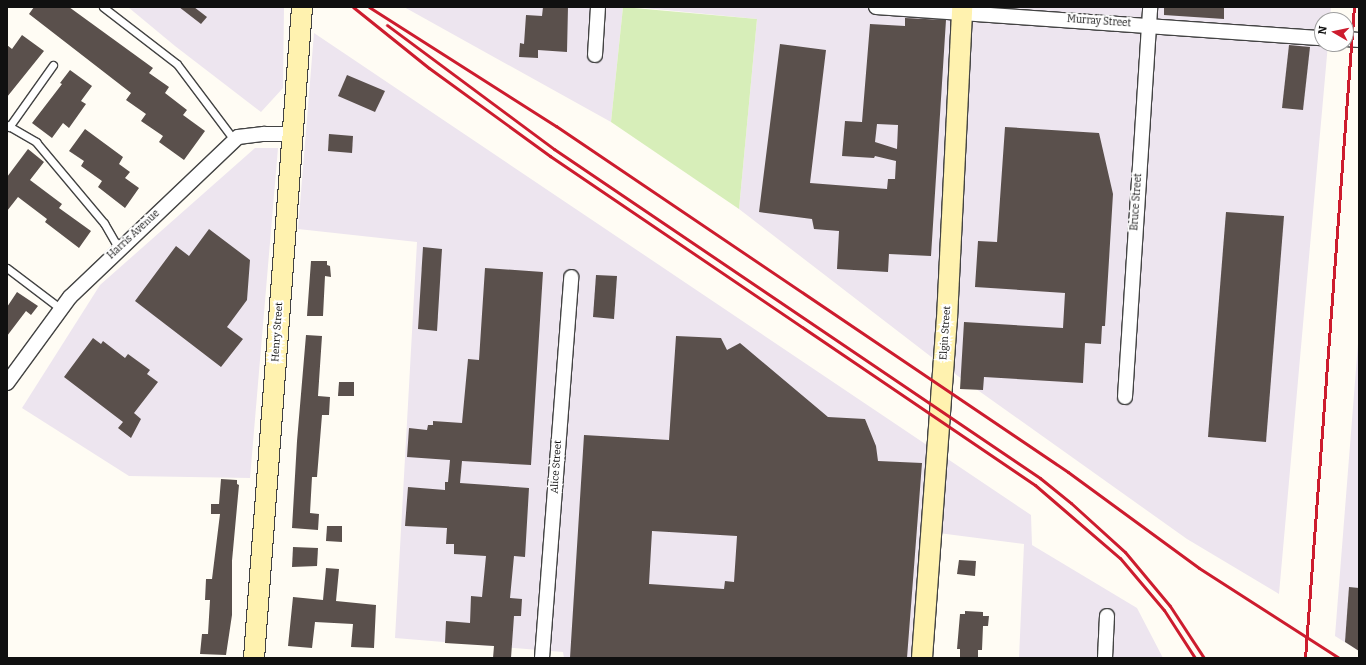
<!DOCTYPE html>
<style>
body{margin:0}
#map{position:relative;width:1366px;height:665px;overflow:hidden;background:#fffcf4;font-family:Bitter,serif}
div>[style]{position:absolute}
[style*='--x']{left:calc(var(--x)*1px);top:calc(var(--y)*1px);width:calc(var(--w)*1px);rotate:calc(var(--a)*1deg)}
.industrial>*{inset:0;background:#ede5ef}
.green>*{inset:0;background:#d7eeb9}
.building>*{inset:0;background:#5a504c}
.roads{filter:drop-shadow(1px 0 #434343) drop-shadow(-1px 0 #434343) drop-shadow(0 1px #434343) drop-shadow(0 -1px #434343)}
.service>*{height:7px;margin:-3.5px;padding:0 3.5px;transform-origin:3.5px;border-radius:3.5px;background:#fff}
.minor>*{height:14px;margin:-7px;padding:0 7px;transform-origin:7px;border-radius:7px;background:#fff}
.secondary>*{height:20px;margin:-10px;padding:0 10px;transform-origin:10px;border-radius:10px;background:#fff2af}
.rail>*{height:3px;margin:-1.5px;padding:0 1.5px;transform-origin:1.5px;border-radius:1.5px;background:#cd1c2e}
span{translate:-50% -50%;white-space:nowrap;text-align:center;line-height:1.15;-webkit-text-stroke:4px #fff;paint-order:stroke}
.street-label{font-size:10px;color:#101010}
.frame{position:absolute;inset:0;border:8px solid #101010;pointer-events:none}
.north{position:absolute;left:1314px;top:12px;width:40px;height:40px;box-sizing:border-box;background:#fff;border:1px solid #9f9f9f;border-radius:50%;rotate:279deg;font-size:11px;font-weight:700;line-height:16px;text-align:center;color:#101010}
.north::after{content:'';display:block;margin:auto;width:14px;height:18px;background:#cd1c2e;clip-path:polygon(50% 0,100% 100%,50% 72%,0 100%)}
</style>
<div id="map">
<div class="industrial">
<div style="clip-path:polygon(128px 7px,284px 7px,283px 88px,261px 112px,175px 46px)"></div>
<div style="clip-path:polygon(404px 7px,623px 7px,611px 122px)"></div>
<div style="clip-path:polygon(634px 7px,1331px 7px,1330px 20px,1322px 20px,1322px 44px,1328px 44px,1279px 594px,1187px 539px,934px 359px,739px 209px,757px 19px)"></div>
<div style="clip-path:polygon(314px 33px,1031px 515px,1032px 545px,1137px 608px,1163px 658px,1019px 658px,1024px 544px,923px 531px,911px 658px,564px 658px,563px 652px,395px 638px,417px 242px,298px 229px)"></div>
<div style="clip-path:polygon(255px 148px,278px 148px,250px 478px,129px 476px,22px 408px,100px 285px)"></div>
<div style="clip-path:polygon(1359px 331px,1359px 651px,1335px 636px)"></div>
</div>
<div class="green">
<div style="clip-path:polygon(623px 7px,757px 19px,739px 209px,611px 122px)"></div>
</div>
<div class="building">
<div style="clip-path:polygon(34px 7px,69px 7px,153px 68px,149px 73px,169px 87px,165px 93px,187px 110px,183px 115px,205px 131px,184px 160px,159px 142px,163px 136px,141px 121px,146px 114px,126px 100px,131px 93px,29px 14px)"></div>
<div style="clip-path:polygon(179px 7px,194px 7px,207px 17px,201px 24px)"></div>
<div style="clip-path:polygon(543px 7px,568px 7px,567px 52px,538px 50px,538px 58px,519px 57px,520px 43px,524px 44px,526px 15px,542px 16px)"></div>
<div style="clip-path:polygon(1164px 7px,1224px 7px,1224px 19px,1164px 15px)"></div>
<div style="clip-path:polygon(evenodd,905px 18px,946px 20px,931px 256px,889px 254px,888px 272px,837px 269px,839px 231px,814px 229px,812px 219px,759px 212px,780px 44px,826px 50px,810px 183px,887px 189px,888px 179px,895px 179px,896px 161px,875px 156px,874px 158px,842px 156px,845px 121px,862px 122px,870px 24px,905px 26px,905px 18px,877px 124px,898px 125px,897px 149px,875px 142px,877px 124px)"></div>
<div style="clip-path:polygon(22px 35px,44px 51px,7px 97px,7px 45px,12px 49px)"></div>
<div style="clip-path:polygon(1289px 45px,1310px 47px,1303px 110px,1282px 108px)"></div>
<div style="clip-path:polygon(70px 70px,92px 86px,81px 101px,86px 104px,69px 128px,63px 123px,52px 138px,32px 123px,62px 84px,60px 83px)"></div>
<div style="clip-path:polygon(347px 75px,385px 91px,375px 112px,338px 96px)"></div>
<div style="clip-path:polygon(1005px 127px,1099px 133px,1113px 194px,1105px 326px,1102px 326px,1101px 344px,1085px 343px,1083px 383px,984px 377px,983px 390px,960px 389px,964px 322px,1063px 328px,1065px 293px,975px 287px,978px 241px,997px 242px)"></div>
<div style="clip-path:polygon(85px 129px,123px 157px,119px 164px,130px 172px,125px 178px,139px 188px,125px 208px,98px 187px,102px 181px,81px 166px,84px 161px,69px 151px)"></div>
<div style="clip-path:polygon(329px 134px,353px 136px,352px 153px,328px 151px)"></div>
<div style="clip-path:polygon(28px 149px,44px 162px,30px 180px,62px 204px,59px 208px,91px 231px,79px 248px,45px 222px,47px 219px,18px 197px,7px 211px,7px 177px)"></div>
<div style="clip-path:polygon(1226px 212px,1284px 216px,1266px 442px,1208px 437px)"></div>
<div style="clip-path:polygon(209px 229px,250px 260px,247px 300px,227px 327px,243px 339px,221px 367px,135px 301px,176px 246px,189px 256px)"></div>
<div style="clip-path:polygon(423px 247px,442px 249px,437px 331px,418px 329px)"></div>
<div style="clip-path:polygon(311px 261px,327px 261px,327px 265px,330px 266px,331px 277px,325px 276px,323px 316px,307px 316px)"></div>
<div style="clip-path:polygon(485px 268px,543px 272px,531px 465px,462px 461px,460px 483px,529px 488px,525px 557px,514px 556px,510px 598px,522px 599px,521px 616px,514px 616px,511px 658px,493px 658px,494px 646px,445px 643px,446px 621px,470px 623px,471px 596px,482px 597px,486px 556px,454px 554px,454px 544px,446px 544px,447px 528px,405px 526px,408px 487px,445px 490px,445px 482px,448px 482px,450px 460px,407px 457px,409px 428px,427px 430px,428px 425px,433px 425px,433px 421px,462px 423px,468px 359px,479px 360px)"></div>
<div style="clip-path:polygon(596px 275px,617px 276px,614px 319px,593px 317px)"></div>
<div style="clip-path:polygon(17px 292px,38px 306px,31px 315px,26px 311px,7px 336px,7px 307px)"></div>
<div style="clip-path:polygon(306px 335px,322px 336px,318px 396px,330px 397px,329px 415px,322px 415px,317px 477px,312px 477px,310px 513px,319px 514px,318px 530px,292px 528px,297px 441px)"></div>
<div style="clip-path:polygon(evenodd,676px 336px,721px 338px,727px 350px,740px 343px,828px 417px,865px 419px,876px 446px,878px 461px,922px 463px,907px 658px,570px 658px,584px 435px,669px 440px,676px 336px,652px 531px,737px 536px,734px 582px,725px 581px,724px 589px,649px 584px,652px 531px)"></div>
<div style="clip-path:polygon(93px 338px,101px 344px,103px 341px,125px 358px,128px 354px,150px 370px,147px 374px,158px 382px,134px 413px,141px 419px,131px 438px,118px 428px,123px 422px,64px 377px)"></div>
<div style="clip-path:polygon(339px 382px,354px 382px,354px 396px,338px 396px)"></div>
<div style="clip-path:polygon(221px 479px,237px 480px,237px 484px,239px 485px,232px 561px,232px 615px,226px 655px,200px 654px,202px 634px,208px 634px,210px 600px,205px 600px,206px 579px,212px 579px,220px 514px,211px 514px,211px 504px,219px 504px)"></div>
<div style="clip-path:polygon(327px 526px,342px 526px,342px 542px,326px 541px)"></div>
<div style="clip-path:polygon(293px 547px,318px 548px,317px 566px,292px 567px)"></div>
<div style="clip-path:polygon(959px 560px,976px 561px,975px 576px,957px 574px)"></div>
<div style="clip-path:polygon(326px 568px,339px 569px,336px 601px,376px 605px,374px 648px,351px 647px,353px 624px,315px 622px,312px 648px,288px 646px,293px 597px,323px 600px)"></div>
<div style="clip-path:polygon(1349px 587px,1359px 588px,1359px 651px,1345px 642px)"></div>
<div style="clip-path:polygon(965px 611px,983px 612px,983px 616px,989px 616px,988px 626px,983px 626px,982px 650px,978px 650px,978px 658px,960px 658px,960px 649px,957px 649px,960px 614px,965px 614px)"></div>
</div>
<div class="roads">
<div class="service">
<div style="--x:103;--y:7;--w:93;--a:37.6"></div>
<div style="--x:177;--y:64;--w:90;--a:53.1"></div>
<div style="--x:231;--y:136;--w:7;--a:8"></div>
<div style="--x:7;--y:125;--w:34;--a:30"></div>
<div style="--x:36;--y:142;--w:106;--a:50"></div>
<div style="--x:104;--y:223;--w:30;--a:60"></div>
<div style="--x:9;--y:127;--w:76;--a:-54.6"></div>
<div style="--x:7;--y:268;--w:68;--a:37.2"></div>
</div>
<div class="minor">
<div style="--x:876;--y:7;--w:447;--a:4"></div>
<div style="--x:1346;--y:39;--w:13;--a:4"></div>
<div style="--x:595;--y:55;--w:48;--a:-86.4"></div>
<div style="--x:7;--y:383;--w:107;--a:-53.8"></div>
<div style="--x:70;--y:297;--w:232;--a:-43.6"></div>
<div style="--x:238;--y:137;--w:26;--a:-7"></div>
<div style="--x:264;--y:134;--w:28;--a:0"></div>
<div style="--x:1125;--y:397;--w:391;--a:-86.3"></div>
<div style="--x:542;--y:658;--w:382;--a:-85.6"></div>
<div style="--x:1105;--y:658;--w:42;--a:-87.3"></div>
</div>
<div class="secondary">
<div style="--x:254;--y:658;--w:653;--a:-85.78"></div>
<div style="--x:922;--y:658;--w:340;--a:-85.8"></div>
<div style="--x:947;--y:319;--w:312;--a:-87.2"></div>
</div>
</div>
<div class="rail">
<div style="--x:353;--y:7;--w:97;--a:38.8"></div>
<div style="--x:429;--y:68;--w:150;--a:36"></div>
<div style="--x:550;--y:156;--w:586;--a:34.15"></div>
<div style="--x:1035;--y:485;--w:112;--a:40.7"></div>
<div style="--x:1120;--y:558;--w:68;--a:49.8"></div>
<div style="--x:1164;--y:610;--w:57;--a:57.1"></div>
<div style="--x:369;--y:7;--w:222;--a:32.5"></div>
<div style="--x:556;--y:126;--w:618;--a:34.05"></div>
<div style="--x:1068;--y:472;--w:162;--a:36.2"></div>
<div style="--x:1199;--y:568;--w:166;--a:32.7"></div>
<div style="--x:387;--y:25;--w:208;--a:36.6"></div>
<div style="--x:554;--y:149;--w:587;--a:34.1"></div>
<div style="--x:1040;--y:478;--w:40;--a:39"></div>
<div style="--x:1071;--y:503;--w:73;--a:42.2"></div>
<div style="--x:1125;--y:552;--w:70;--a:50.2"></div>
<div style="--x:1170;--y:606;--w:62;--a:56.8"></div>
<div style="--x:1305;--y:658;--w:653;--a:-85.7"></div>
</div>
<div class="street-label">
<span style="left:1099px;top:22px;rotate:4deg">Murray Street</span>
<span style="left:1137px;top:202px;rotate:-86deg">Bruce Street</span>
<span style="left:134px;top:235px;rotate:-43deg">Harris Avenue</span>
<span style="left:278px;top:332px;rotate:-86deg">Henry Street</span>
<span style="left:946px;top:333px;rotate:-86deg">Elgin Street</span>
<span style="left:557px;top:467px;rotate:-86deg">Alice Street</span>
</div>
<div class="frame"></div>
<div class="north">N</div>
</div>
